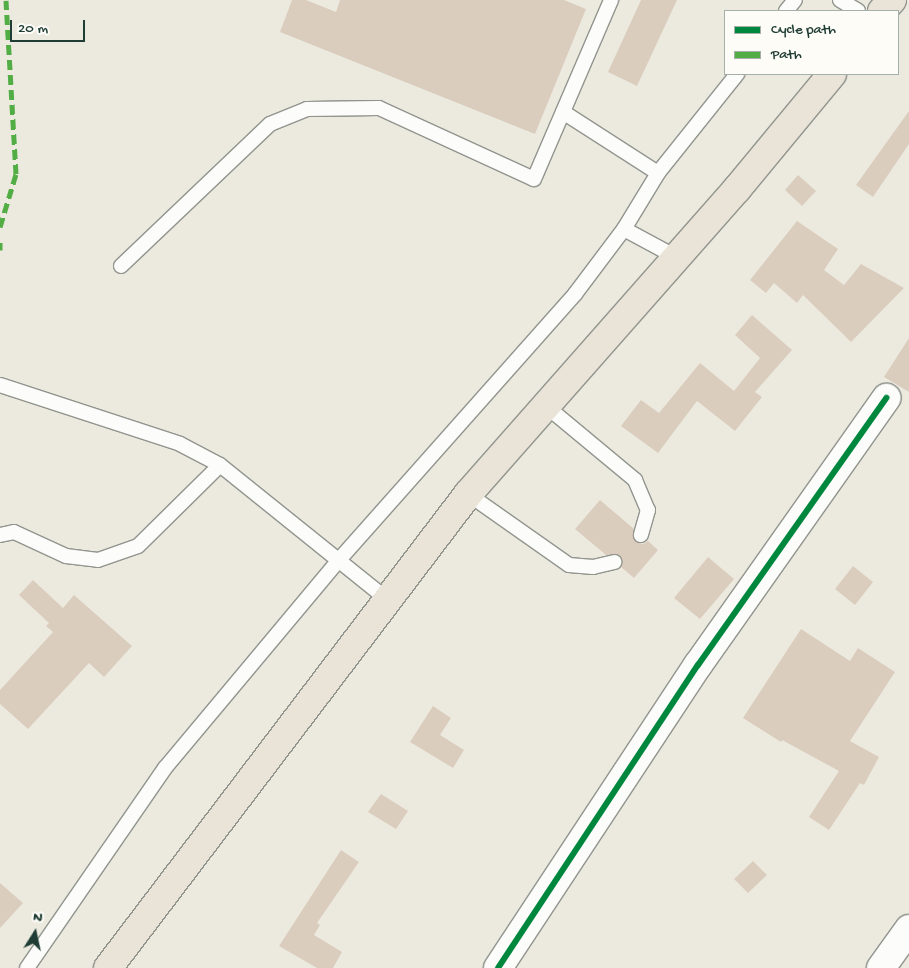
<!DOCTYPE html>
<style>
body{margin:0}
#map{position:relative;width:909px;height:968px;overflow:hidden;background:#eceadf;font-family:"Gochi Hand",sans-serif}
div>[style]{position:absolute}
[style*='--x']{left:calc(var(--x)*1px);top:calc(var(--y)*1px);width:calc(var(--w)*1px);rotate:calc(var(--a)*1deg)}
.building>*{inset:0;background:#dbcdbe}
.roads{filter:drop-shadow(1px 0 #91958e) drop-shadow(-1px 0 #91958e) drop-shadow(0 1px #91958e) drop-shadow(0 -1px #91958e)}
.service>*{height:14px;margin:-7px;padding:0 7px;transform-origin:7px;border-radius:7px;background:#fcfcfa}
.minor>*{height:28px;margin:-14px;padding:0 14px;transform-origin:14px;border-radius:14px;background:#fcfcfa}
.primary>*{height:28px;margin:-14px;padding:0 14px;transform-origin:14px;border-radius:14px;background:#eae3d7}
.quiet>*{height:5px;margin-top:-2.5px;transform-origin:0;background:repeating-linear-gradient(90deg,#52ad45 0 10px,transparent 0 15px)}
.cycleway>*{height:6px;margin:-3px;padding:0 3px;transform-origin:3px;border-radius:3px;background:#00873e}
span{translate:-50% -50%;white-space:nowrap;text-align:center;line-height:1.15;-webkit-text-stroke:4px #fdfcf7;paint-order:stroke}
.legend{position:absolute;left:724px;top:10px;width:175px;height:65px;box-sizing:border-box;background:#fdfcf7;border:1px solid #a4b0a9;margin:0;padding:6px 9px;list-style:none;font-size:15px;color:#1f3d34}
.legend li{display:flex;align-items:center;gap:10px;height:25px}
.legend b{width:25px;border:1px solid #a4b0a9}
.north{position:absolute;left:10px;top:908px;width:50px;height:50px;-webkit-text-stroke:4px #fdfcf7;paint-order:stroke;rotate:10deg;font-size:14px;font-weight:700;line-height:20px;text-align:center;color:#1f3d34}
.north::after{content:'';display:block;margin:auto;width:18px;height:22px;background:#1f3d34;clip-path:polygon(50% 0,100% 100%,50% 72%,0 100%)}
.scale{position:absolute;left:10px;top:20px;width:75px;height:22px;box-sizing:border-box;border:2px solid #1f3d34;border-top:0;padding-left:6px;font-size:15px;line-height:18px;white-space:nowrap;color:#1f3d34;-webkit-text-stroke:4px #fdfcf7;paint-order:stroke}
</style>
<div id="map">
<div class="building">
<div style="clip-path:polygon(292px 0,306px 0,336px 12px,340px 0,564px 0,586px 9px,535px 134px,280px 32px)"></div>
<div style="clip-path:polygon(641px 0,677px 0,637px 86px,608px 72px)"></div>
<div style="clip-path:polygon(909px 111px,909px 144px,873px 197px,856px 185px)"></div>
<div style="clip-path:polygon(798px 175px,816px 191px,802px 206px,785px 190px)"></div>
<div style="clip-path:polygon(797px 221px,838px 249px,824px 270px,844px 285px,861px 264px,904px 288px,851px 342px,803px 295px,797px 303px,774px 283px,766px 293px,750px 280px)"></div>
<div style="clip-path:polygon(752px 315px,792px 350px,755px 392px,762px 397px,735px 431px,697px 401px,658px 453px,621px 426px,641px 400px,659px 413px,700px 363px,734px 391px,760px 358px,735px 335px)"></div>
<div style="clip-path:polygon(909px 338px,909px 392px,884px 377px)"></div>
<div style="clip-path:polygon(600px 500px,634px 529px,635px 541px,643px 544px,648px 541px,658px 550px,634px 578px,621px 567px,620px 556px,606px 555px,575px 529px)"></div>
<div style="clip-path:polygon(708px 557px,734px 579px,700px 619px,674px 598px)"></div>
<div style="clip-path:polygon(853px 566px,873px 582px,855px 605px,835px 589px)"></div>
<div style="clip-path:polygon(33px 580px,63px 608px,74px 595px,132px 646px,104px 677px,89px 663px,28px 729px,0 704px,0 690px,53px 632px,46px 626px,49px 623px,19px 595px)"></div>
<div style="clip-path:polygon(801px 629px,850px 661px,858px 648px,895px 672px,850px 741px,879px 757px,864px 785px,860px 783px,829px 830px,809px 817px,839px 771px,782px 740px,781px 742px,743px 718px)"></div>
<div style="clip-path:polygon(433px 706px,451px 718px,440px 735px,464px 750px,453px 768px,410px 742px)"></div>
<div style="clip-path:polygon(381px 794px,408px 811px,396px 829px,368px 812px)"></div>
<div style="clip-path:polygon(341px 850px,359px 862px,317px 923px,320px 925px,314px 935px,342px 952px,333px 968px,317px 968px,279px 946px)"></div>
<div style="clip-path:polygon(753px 861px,767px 875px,748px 893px,734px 879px)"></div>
<div style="clip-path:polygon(0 883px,23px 903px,0 928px)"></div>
</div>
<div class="roads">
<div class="service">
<div style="--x:840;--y:0;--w:21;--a:31"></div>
<div style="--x:786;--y:11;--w:14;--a:-51"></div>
<div style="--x:563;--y:112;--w:113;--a:32.7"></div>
<div style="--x:624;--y:229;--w:59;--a:28.3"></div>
<div style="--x:121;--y:266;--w:206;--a:-43.6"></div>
<div style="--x:270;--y:124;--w:40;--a:-22"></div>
<div style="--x:307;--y:109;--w:72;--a:-0.8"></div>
<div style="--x:379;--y:108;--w:170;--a:24.6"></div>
<div style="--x:534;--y:179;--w:195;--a:-66.7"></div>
<div style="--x:0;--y:385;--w:189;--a:18.1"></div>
<div style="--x:180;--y:444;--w:45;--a:27.7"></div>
<div style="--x:220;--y:465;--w:216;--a:38.8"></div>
<div style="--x:546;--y:406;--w:116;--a:39.7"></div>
<div style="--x:635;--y:480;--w:33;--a:67"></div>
<div style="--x:648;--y:510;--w:26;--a:106"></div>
<div style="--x:468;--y:494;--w:123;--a:35.1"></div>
<div style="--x:569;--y:565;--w:24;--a:5"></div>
<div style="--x:593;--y:567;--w:22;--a:-13"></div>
<div style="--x:0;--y:535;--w:14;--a:-12"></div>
<div style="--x:14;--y:532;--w:57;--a:24.8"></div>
<div style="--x:66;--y:556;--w:32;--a:7"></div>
<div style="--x:98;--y:560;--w:42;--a:-19.3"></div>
<div style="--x:138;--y:546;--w:115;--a:-44.6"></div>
<div style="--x:27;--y:968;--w:243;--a:-55.4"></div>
<div style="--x:165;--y:768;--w:270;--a:-50.1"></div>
<div style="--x:338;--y:561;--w:357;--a:-48.4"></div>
<div style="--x:575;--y:294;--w:81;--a:-53"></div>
<div style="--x:624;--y:229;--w:66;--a:-58.7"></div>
<div style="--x:658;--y:173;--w:127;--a:-51.4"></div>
</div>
<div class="minor">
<div style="--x:498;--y:968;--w:363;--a:-56.6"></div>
<div style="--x:698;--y:665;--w:327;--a:-54.8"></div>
<div style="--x:881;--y:968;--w:48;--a:-54.3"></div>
</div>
<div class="primary">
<div style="--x:882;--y:11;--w:15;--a:-48"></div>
<div style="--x:108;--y:968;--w:595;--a:-52.78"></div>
<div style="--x:468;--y:494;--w:407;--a:-48.6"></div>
<div style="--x:737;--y:189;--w:149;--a:-50.4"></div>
</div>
</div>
<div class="quiet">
<div style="--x:0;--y:227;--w:55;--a:-73.2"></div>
<div style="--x:16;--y:174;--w:174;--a:-93.3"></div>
<div style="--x:0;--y:242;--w:8;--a:90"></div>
</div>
<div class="cycleway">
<div style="--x:498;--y:968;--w:363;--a:-56.6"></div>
<div style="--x:698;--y:665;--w:327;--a:-54.8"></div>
</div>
<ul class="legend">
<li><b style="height:6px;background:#00873e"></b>Cycle path</li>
<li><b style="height:6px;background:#52ad45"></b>Path</li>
</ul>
<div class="north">N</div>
<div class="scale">20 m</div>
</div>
